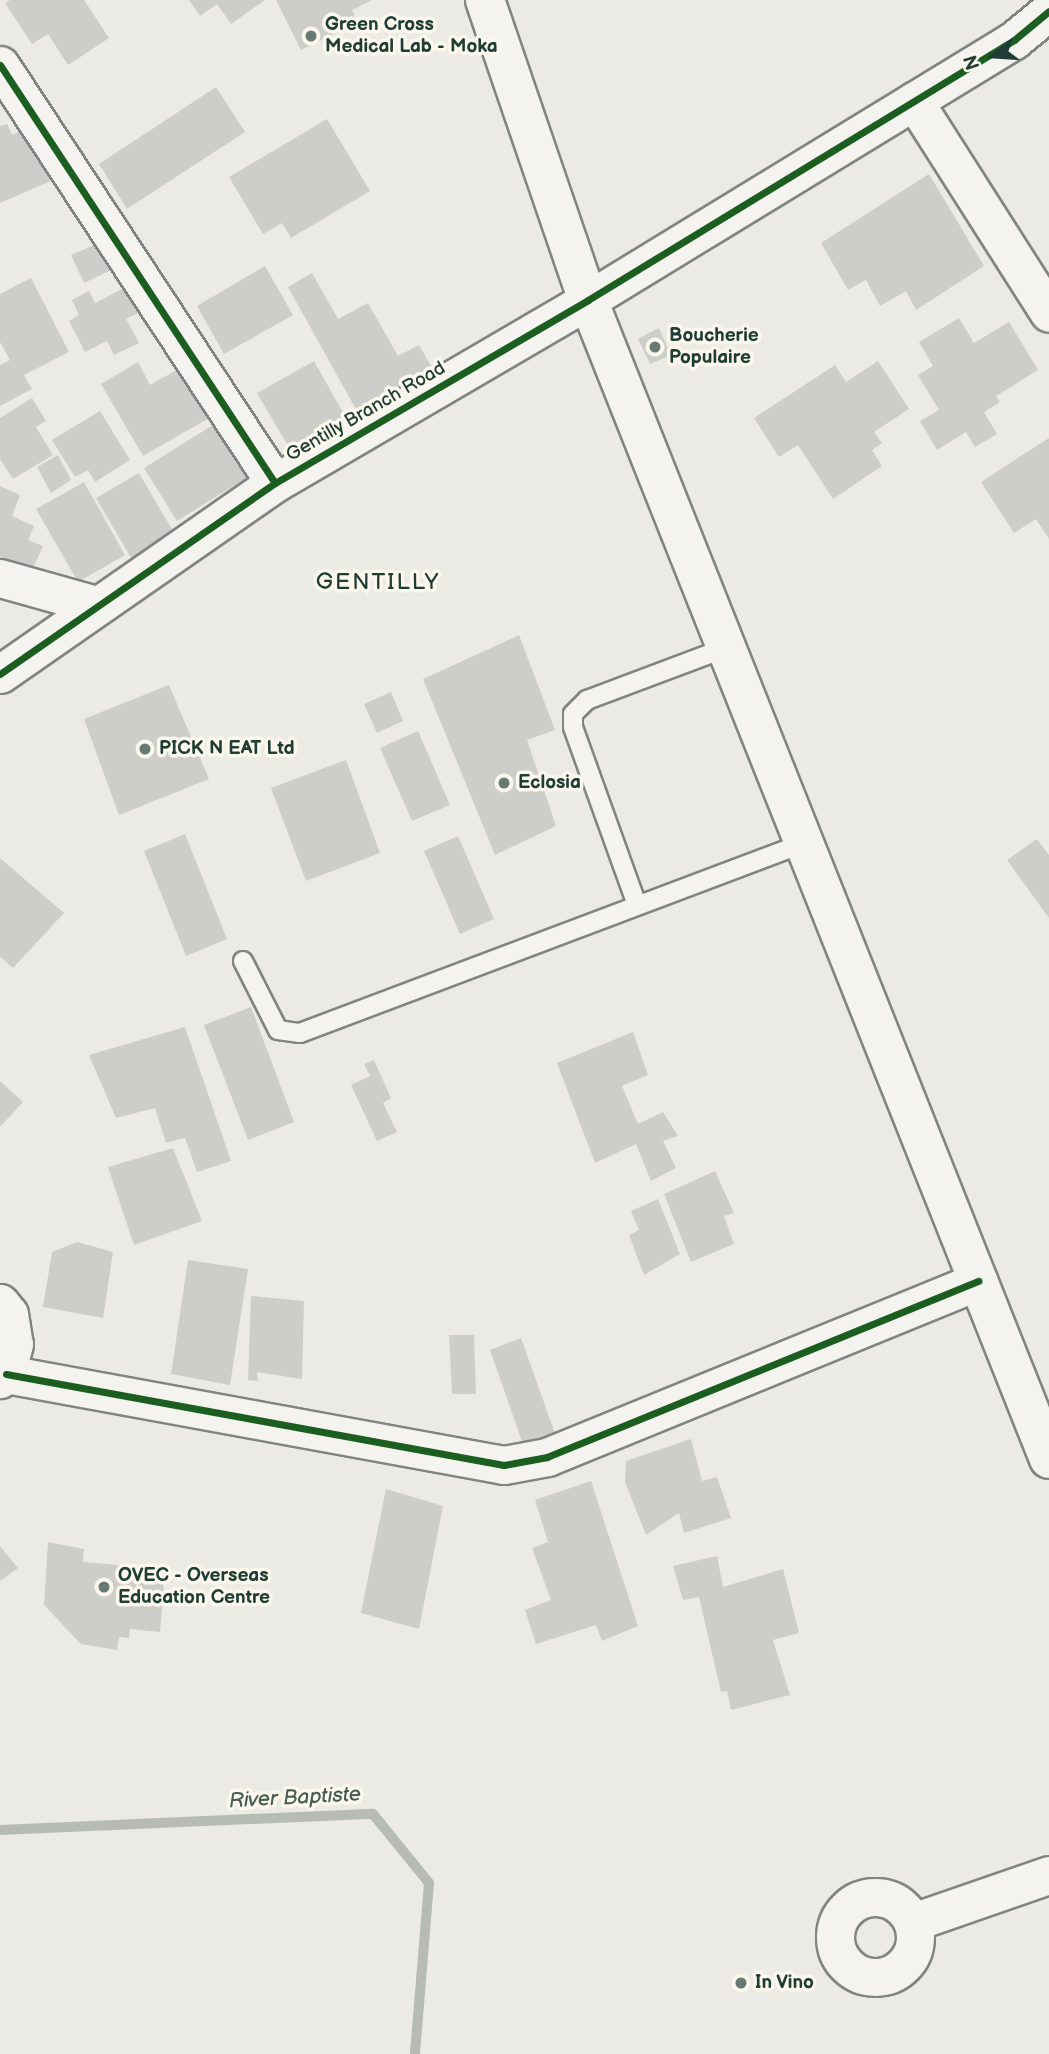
<!DOCTYPE html>
<style>
body{margin:0}
#map{position:relative;width:1049px;height:2054px;overflow:hidden;background:#ebeae4;font-family:"Balsamiq Sans",sans-serif}
div>[style]{position:absolute}
[style*='--x']{left:calc(var(--x)*1px);top:calc(var(--y)*1px);width:calc(var(--w)*1px);rotate:calc(var(--a)*1deg)}
.stream>*{height:10px;margin:-5px;padding:0 5px;transform-origin:5px;border-radius:5px;background:#b6bcb4}
.building>*{inset:0;background:#cdceca}
.roads{filter:drop-shadow(2px 0 #808581) drop-shadow(-2px 0 #808581) drop-shadow(0 2px #808581) drop-shadow(0 -2px #808581)}
.lane>*{height:18px;margin:-9px;padding:0 9px;transform-origin:9px;border-radius:9px;background:#f4f3ef}
.street>*{height:37px;margin:-18.5px;padding:0 18.5px;transform-origin:18.5px;border-radius:18.5px;background:#f4f3ef}
.street>.ring{margin:-18.5px;padding:0;box-sizing:content-box;background:none;border:37px solid #f4f3ef;border-radius:50%}
.secondary>*{height:38px;margin:-19px;padding:0 19px;transform-origin:19px;border-radius:19px;background:#f4f3ef}
.cycleway>*{height:7px;margin:-3.5px;padding:0 3.5px;transform-origin:3.5px;border-radius:3.5px;background:#1b5e20}
.dots>*{width:19px;height:19px;translate:-50% -50%;box-sizing:border-box;border:4px solid #fbf7ec;border-radius:50%}
span{translate:-50% -50%;white-space:nowrap;text-align:center;line-height:1.15;-webkit-text-stroke:7px #fbf7ec;paint-order:stroke}
.poi-label{font-size:19px;color:#1f3d34;font-weight:700}
.left{translate:0 -50%;text-align:left}
.street-label{font-size:19px;color:#1f3d34}
.water-label{font-size:21px;color:#455d54;font-style:italic}
.quarter-label{font-size:23px;color:#1f3d34;letter-spacing:2px}
.north{position:absolute;left:958px;top:21px;width:70px;height:70px;-webkit-text-stroke:5px #fbf7ec;paint-order:stroke;rotate:253deg;font-size:19px;font-weight:700;line-height:28px;text-align:center;color:#1f3d34}
.north::after{content:'';display:block;margin:auto;width:24px;height:32px;background:#1f3d34;clip-path:polygon(50% 0,100% 100%,50% 72%,0 100%)}
</style>
<div id="map">
<div class="stream">
<div style="--x:0;--y:1830;--w:373;--a:-2.5"></div>
<div style="--x:373;--y:1814;--w:89;--a:50.9"></div>
<div style="--x:429;--y:1883;--w:172;--a:94.7"></div>
</div>
<div class="building">
<div style="clip-path:polygon(10px 0,84px 0,109px 38px,68px 65px,48px 34px,32px 44px,5px 3px)"></div>
<div style="clip-path:polygon(189px 0,265px 0,231px 24px,217px 4px,200px 16px)"></div>
<div style="clip-path:polygon(276px 0,372px 0,352px 10px,357px 22px,301px 50px)"></div>
<div style="clip-path:polygon(216px 87px,245px 132px,127px 209px,99px 164px)"></div>
<div style="clip-path:polygon(327px 119px,370px 191px,291px 238px,282px 223px,263px 234px,229px 177px)"></div>
<div style="clip-path:polygon(7px 124px,12px 135px,29px 127px,51px 181px,0 203px,0 126px)"></div>
<div style="clip-path:polygon(929px 174px,984px 266px,916px 310px,906px 291px,880px 306px,866px 280px,848px 290px,821px 243px)"></div>
<div style="clip-path:polygon(106px 240px,118px 267px,84px 283px,71px 255px)"></div>
<div style="clip-path:polygon(265px 266px,293px 315px,224px 354px,197px 306px)"></div>
<div style="clip-path:polygon(312px 273px,338px 319px,368px 303px,398px 356px,419px 345px,439px 380px,363px 422px,288px 287px)"></div>
<div style="clip-path:polygon(31px 278px,69px 352px,24px 375px,32px 389px,0 406px,0 365px,10px 360px,0 342px,0 294px)"></div>
<div style="clip-path:polygon(124px 288px,138px 313px,126px 319px,139px 343px,114px 355px,107px 341px,85px 352px,69px 321px,79px 315px,72px 300px,89px 291px,95px 303px)"></div>
<div style="clip-path:polygon(959px 318px,974px 343px,1009px 322px,1038px 370px,996px 396px,1000px 402px,984px 412px,997px 434px,975px 447px,966px 432px,937px 450px,920px 421px,939px 410px,918px 375px,933px 366px,919px 342px)"></div>
<div style="clip-path:polygon(659px 328px,671px 355px,650px 364px,638px 339px)"></div>
<div style="clip-path:polygon(314px 361px,350px 425px,294px 456px,257px 393px)"></div>
<div style="clip-path:polygon(878px 361px,909px 409px,874px 432px,882px 443px,872px 450px,882px 466px,833px 499px,798px 445px,779px 457px,754px 418px,835px 365px,846px 382px)"></div>
<div style="clip-path:polygon(138px 362px,150px 385px,182px 367px,211px 417px,143px 456px,101px 384px)"></div>
<div style="clip-path:polygon(32px 398px,46px 421px,36px 427px,53px 455px,13px 479px,0 459px,0 418px)"></div>
<div style="clip-path:polygon(100px 411px,130px 460px,95px 482px,88px 470px,75px 477px,52px 440px)"></div>
<div style="clip-path:polygon(221px 420px,254px 473px,177px 521px,144px 468px)"></div>
<div style="clip-path:polygon(1049px 438px,1049px 539px,1036px 519px,1014px 533px,981px 482px)"></div>
<div style="clip-path:polygon(58px 455px,71px 480px,51px 493px,37px 467px)"></div>
<div style="clip-path:polygon(139px 473px,177px 538px,134px 563px,96px 498px)"></div>
<div style="clip-path:polygon(84px 482px,125px 555px,78px 582px,36px 509px)"></div>
<div style="clip-path:polygon(0 486px,20px 495px,12px 516px,34px 526px,28px 540px,43px 546px,28px 580px,0 568px)"></div>
<div style="clip-path:polygon(519px 635px,555px 730px,527px 740px,556px 826px,495px 855px,423px 679px)"></div>
<div style="clip-path:polygon(169px 685px,209px 779px,119px 815px,84px 719px)"></div>
<div style="clip-path:polygon(391px 692px,403px 721px,377px 733px,364px 704px)"></div>
<div style="clip-path:polygon(418px 731px,450px 805px,412px 821px,380px 748px)"></div>
<div style="clip-path:polygon(346px 760px,380px 853px,306px 881px,271px 788px)"></div>
<div style="clip-path:polygon(185px 834px,227px 939px,186px 956px,144px 851px)"></div>
<div style="clip-path:polygon(458px 836px,494px 919px,460px 934px,424px 851px)"></div>
<div style="clip-path:polygon(1037px 839px,1049px 855px,1049px 918px,1007px 860px)"></div>
<div style="clip-path:polygon(0 858px,64px 913px,13px 968px,0 957px)"></div>
<div style="clip-path:polygon(251px 1007px,294px 1122px,248px 1140px,204px 1025px)"></div>
<div style="clip-path:polygon(185px 1027px,231px 1161px,197px 1172px,185px 1138px,166px 1143px,155px 1108px,116px 1118px,89px 1055px)"></div>
<div style="clip-path:polygon(633px 1032px,648px 1075px,622px 1086px,638px 1124px,663px 1112px,678px 1136px,663px 1141px,676px 1168px,651px 1181px,636px 1144px,595px 1163px,557px 1063px)"></div>
<div style="clip-path:polygon(374px 1060px,391px 1098px,383px 1103px,397px 1132px,377px 1141px,351px 1085px,370px 1076px,364px 1064px)"></div>
<div style="clip-path:polygon(0 1081px,23px 1102px,0 1127px)"></div>
<div style="clip-path:polygon(173px 1148px,202px 1221px,134px 1245px,108px 1167px)"></div>
<div style="clip-path:polygon(715px 1171px,734px 1213px,724px 1216px,734px 1244px,691px 1262px,664px 1194px)"></div>
<div style="clip-path:polygon(658px 1199px,680px 1254px,644px 1275px,629px 1235px,639px 1230px,631px 1211px)"></div>
<div style="clip-path:polygon(77px 1242px,113px 1252px,103px 1318px,43px 1307px,52px 1252px)"></div>
<div style="clip-path:polygon(188px 1260px,248px 1269px,230px 1385px,171px 1374px)"></div>
<div style="clip-path:polygon(251px 1296px,304px 1301px,302px 1379px,257px 1372px,258px 1381px,248px 1380px)"></div>
<div style="clip-path:polygon(449px 1335px,474px 1335px,476px 1394px,452px 1394px)"></div>
<div style="clip-path:polygon(521px 1338px,557px 1439px,525px 1450px,490px 1350px)"></div>
<div style="clip-path:polygon(691px 1439px,702px 1481px,717px 1477px,731px 1518px,684px 1533px,679px 1513px,646px 1535px,625px 1482px,626px 1461px)"></div>
<div style="clip-path:polygon(591px 1481px,638px 1626px,602px 1641px,596px 1625px,536px 1644px,525px 1610px,551px 1600px,532px 1548px,548px 1542px,535px 1500px)"></div>
<div style="clip-path:polygon(386px 1489px,443px 1506px,419px 1629px,361px 1613px)"></div>
<div style="clip-path:polygon(48px 1542px,84px 1549px,83px 1562px,165px 1569px,160px 1632px,130px 1629px,129px 1638px,119px 1637px,117px 1650px,81px 1644px,44px 1605px)"></div>
<div style="clip-path:polygon(0 1546px,18px 1568px,0 1581px)"></div>
<div style="clip-path:polygon(717px 1556px,723px 1587px,783px 1569px,799px 1633px,773px 1640px,790px 1695px,731px 1710px,727px 1691px,721px 1692px,699px 1597px,683px 1600px,673px 1566px)"></div>
</div>
<div class="roads">
<div class="lane">
<div style="--x:637;--y:905;--w:189;--a:-109.8"></div>
<div style="--x:573;--y:727;--w:13;--a:-90"></div>
<div style="--x:573;--y:714;--w:20;--a:-45"></div>
<div style="--x:587;--y:700;--w:151;--a:-20.6"></div>
<div style="--x:243;--y:961;--w:77;--a:63.1"></div>
<div style="--x:278;--y:1030;--w:22;--a:8"></div>
<div style="--x:300;--y:1033;--w:539;--a:-20.66"></div>
</div>
<div class="street">
<div style="--x:0;--y:65;--w:500;--a:56.66"></div>
<div style="--x:914;--y:101;--w:251;--a:57.5"></div>
<div style="--x:0;--y:578;--w:100;--a:15.7"></div>
<div style="--x:0;--y:674;--w:335;--a:-34.8"></div>
<div style="--x:275;--y:483;--w:363;--a:-30.3"></div>
<div style="--x:588;--y:300;--w:499;--a:-31.4"></div>
<div style="--x:1014;--y:40;--w:45;--a:-39.6"></div>
<div style="--x:0;--y:1303;--w:14;--a:51"></div>
<div style="--x:9;--y:1314;--w:30;--a:81"></div>
<div style="--x:14;--y:1344;--w:31;--a:105"></div>
<div style="--x:6;--y:1374;--w:8;--a:140"></div>
<div style="--x:6;--y:1374;--w:506;--a:10.36"></div>
<div style="--x:504;--y:1465;--w:44;--a:-10.5"></div>
<div style="--x:547;--y:1457;--w:466;--a:-22.2"></div>
<div class="ring" style="left:835px;top:1897px;width:43px;height:43px"></div>
<div style="--x:913;--y:1922;--w:144;--a:-19.1"></div>
</div>
<div class="secondary">
<div style="--x:485;--y:0;--w:317;--a:71.1"></div>
<div style="--x:588;--y:300;--w:1247;--a:68.31"></div>
</div>
</div>
<div class="cycleway">
<div style="--x:0;--y:65;--w:500;--a:56.66"></div>
<div style="--x:0;--y:674;--w:335;--a:-34.8"></div>
<div style="--x:275;--y:483;--w:363;--a:-30.3"></div>
<div style="--x:588;--y:300;--w:499;--a:-31.4"></div>
<div style="--x:1014;--y:40;--w:45;--a:-39.6"></div>
<div style="--x:6;--y:1374;--w:506;--a:10.36"></div>
<div style="--x:504;--y:1465;--w:44;--a:-10.5"></div>
<div style="--x:547;--y:1457;--w:466;--a:-22.2"></div>
</div>
<div class="dots">
<div style="left:311px;top:36px;background:#667a72"></div>
<div style="left:655px;top:347px;background:#667a72"></div>
<div style="left:145px;top:749px;background:#667a72"></div>
<div style="left:504px;top:783px;background:#667a72"></div>
<div style="left:104px;top:1587px;background:#667a72"></div>
<div style="left:741px;top:1983px;background:#667a72"></div>
</div>
<div class="poi-label">
<span class="left" style="left:325px;top:36px">Green Cross<br>Medical Lab - Moka</span>
<span class="left" style="left:669px;top:347px">Boucherie<br>Populaire</span>
<span class="left" style="left:159px;top:749px">PICK N EAT Ltd</span>
<span class="left" style="left:518px;top:783px">Eclosia</span>
<span class="left" style="left:118px;top:1587px">OVEC - Overseas<br>Education Centre</span>
<span class="left" style="left:755px;top:1983px">In Vino</span>
</div>
<div class="street-label">
<span style="left:366px;top:412px;rotate:-30deg">Gentilly Branch Road</span>
</div>
<div class="water-label">
<span style="left:295px;top:1798px;rotate:-3deg">River Baptiste</span>
</div>
<div class="quarter-label">
<span style="left:378px;top:582px">GENTILLY</span>
</div>
<div class="north">N</div>
</div>
